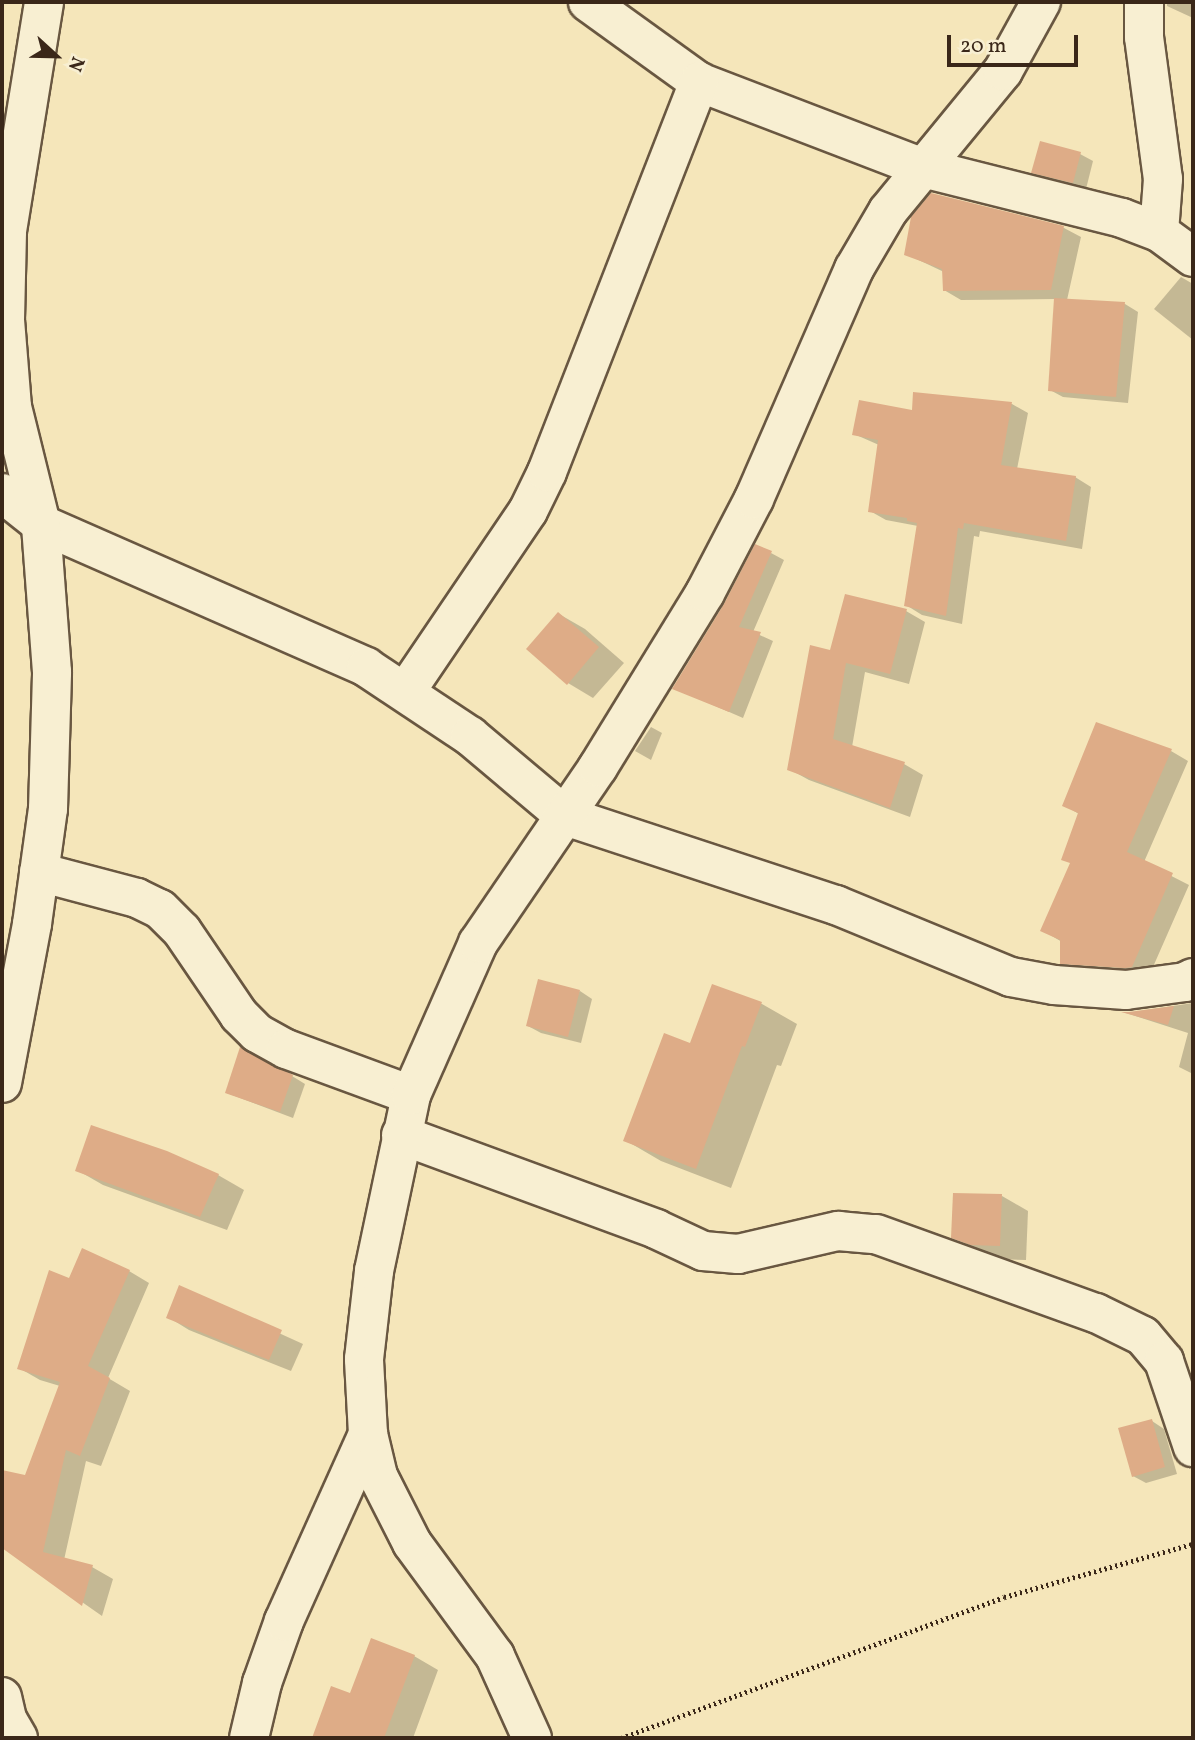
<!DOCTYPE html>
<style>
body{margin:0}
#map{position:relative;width:1195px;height:1740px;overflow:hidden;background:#f5e6ba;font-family:Vollkorn,serif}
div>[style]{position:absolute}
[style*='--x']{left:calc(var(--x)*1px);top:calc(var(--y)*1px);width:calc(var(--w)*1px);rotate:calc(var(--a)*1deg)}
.shadow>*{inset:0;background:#0003}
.building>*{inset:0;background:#deac87}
.path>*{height:4.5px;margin-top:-2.25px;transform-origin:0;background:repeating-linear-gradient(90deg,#3a2719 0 2px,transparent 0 5.5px)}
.roads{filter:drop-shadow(2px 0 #695741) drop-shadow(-2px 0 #695741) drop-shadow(0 2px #695741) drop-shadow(0 -2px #695741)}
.street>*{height:38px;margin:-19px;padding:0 19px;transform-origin:19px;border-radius:19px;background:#f8efd2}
span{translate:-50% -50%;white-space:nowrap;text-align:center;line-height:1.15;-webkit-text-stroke:7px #f8efd2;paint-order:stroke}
.frame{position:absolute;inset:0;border:4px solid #3a2719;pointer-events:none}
.north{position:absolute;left:21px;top:21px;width:70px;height:70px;-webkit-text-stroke:5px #f8efd2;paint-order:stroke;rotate:112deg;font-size:19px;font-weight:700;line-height:28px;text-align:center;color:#3a2719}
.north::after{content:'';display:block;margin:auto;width:24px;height:32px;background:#3a2719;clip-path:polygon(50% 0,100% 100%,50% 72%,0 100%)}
.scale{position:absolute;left:947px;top:35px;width:131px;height:32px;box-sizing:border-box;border:4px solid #3a2719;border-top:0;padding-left:9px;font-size:21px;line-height:24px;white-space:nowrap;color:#3a2719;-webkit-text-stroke:5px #f8efd2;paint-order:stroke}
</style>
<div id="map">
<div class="shadow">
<div style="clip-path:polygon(1167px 2px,1193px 2px,1193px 18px,1167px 6px)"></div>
<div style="clip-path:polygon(1080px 154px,1093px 161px,1086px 189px,1046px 179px,1033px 172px)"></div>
<div style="clip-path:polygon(932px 195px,1064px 228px,1081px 237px,1067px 300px,1125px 304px,1138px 312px,1128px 403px,1063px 397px,1050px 390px,1056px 299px,961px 300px,944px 290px,944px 272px,906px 254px)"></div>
<div style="clip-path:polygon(1181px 277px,1193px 284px,1193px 340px,1154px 309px)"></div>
<div style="clip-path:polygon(915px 394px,1012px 404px,1028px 413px,1017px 469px,1075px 477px,1091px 487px,1082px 549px,980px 531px,979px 537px,974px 536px,962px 624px,922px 615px,906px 605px,918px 526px,886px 520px,870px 511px,879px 445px,854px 434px,914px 412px)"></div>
<div style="clip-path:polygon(771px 553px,784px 560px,753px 632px,773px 641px,743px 718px,674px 688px)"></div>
<div style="clip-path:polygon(906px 611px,925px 622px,909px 684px,865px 672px,852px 747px,904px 764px,923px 775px,910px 817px,809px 780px,789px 769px,831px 652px)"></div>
<div style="clip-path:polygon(559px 614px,585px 629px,624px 663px,593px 698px,568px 683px)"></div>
<div style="clip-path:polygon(651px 727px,662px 733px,651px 760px,635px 751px)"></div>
<div style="clip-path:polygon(1171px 751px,1188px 761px,1144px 862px,1189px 885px,1149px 976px,1080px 973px,1062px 962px,1062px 942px,1042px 930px,1072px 864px,1079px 814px,1064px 805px)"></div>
<div style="clip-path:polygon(713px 986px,762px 1004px,797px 1024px,781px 1066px,777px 1065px,731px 1188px,661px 1161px,625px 1140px,691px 1046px)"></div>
<div style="clip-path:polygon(580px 991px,592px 999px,581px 1043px,541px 1033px,528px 1026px)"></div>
<div style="clip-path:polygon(1193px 1003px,1193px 1074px,1179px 1067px,1188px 1033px,1126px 1013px)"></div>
<div style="clip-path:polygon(292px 1076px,305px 1084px,293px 1118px,227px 1093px)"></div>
<div style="clip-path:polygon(77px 1170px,218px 1175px,244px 1190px,227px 1230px,103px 1185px)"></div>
<div style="clip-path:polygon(1002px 1196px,1028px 1211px,1026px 1260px,998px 1259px,953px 1237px)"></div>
<div style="clip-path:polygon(129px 1271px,149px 1283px,108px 1378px,130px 1391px,101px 1466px,86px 1461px,64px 1560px,92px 1567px,113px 1579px,102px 1616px,2px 1546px,7px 1544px,14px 1535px,2px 1528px,2px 1487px,5px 1472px,26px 1477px,60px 1386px,40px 1380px,19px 1368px,70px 1281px)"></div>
<div style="clip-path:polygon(180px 1288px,303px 1344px,291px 1371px,189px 1330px,168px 1317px)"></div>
<div style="clip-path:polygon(1152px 1421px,1164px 1429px,1177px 1474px,1146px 1483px,1133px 1476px)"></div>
<div style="clip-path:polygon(414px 1656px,438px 1670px,413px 1738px,314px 1738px,332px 1688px,351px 1695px)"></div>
</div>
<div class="building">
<div style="clip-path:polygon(1040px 141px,1081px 152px,1073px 183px,1031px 173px)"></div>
<div style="clip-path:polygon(931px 193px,1064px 226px,1051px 290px,943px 291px,942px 269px,904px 255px,911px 217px)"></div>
<div style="clip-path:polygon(1054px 298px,1125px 302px,1116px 397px,1048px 391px)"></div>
<div style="clip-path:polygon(913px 392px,1012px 402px,1001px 465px,1076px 476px,1066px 541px,964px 523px,963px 529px,958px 528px,946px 616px,904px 606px,917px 523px,907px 521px,907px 518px,868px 512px,878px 440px,852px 435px,859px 400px,912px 410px)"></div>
<div style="clip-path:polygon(755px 544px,772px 551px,739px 627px,761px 632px,729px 712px,672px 689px,724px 604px)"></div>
<div style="clip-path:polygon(845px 594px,907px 609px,890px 674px,846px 663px,833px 739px,905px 762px,890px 808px,787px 770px,810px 645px,830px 650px)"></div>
<div style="clip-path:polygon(558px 612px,599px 647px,567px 685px,526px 649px)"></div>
<div style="clip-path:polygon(1096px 722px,1172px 749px,1127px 852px,1173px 873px,1132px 967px,1125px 968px,1060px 964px,1060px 940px,1040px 931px,1070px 863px,1061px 860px,1078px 813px,1062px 806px)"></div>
<div style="clip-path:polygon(538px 979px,580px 990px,568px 1037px,526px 1026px)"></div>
<div style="clip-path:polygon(712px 984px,762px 1002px,745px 1047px,742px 1046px,696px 1169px,623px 1141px,664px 1033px,690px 1043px)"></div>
<div style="clip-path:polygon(1174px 1006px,1168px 1025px,1121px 1012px,1129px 1012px)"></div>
<div style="clip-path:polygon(240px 1047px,293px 1075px,280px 1112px,225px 1093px)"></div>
<div style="clip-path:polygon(91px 1125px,167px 1151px,219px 1174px,200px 1217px,75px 1171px)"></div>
<div style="clip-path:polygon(953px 1193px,1002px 1194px,1000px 1246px,971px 1245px,951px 1238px)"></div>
<div style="clip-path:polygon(82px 1248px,130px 1270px,88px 1366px,110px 1378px,80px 1456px,66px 1450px,43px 1552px,93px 1565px,82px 1606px,2px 1548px,2px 1470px,25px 1475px,60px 1382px,17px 1369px,49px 1270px,69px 1278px)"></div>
<div style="clip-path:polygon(179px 1285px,282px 1330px,269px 1360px,166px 1318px)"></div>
<div style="clip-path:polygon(1152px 1419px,1165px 1467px,1132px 1477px,1118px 1428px)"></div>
<div style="clip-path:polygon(371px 1638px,415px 1655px,384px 1738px,312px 1738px,331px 1686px,350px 1693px)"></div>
</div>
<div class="path">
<div style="--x:621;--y:1738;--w:408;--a:-20.2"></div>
<div style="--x:1004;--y:1597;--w:196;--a:-15.7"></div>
</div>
<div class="roads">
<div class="street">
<div style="--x:588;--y:2;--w:137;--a:35.8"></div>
<div style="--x:699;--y:82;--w:240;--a:21"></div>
<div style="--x:923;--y:168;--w:205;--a:14.1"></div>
<div style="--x:1122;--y:218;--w:40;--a:21"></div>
<div style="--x:1159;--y:232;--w:42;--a:36.3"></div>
<div style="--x:1144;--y:2;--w:35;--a:90"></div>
<div style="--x:1144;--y:37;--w:143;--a:82.4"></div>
<div style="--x:1163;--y:179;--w:53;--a:94.3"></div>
<div style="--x:2;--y:493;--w:50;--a:38.5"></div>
<div style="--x:41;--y:524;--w:355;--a:23.7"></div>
<div style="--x:366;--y:667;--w:125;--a:33.6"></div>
<div style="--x:470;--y:736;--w:124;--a:40.1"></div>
<div style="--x:565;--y:816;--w:285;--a:18.2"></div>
<div style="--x:836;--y:905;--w:189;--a:22.4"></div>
<div style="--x:1011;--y:977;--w:44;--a:10.5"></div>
<div style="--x:1054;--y:985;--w:72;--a:4"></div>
<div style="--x:1126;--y:990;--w:60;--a:-7.7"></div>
<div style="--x:1185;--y:982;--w:9;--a:-27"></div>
<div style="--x:406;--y:691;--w:217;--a:-55.9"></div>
<div style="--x:528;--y:511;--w:43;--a:-64"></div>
<div style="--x:547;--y:472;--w:419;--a:-68.7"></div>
<div style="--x:39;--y:872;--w:101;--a:14.9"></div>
<div style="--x:137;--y:898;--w:25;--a:26"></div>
<div style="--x:160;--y:909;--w:31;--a:45"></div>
<div style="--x:182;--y:931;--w:102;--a:55.8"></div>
<div style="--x:239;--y:1015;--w:25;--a:45"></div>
<div style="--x:257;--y:1033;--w:33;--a:29"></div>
<div style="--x:286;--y:1049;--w:133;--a:20.2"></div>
<div style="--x:2;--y:1083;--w:162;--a:-79.3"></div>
<div style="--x:32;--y:924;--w:116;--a:-82.1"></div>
<div style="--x:48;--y:809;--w:137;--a:-88.3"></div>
<div style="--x:52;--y:672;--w:148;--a:-94.3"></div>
<div style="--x:41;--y:524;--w:121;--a:-103.9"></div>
<div style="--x:12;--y:407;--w:87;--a:-94.6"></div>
<div style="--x:5;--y:320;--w:89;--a:-88.7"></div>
<div style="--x:7;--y:231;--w:232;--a:-80.8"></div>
<div style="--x:401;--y:1135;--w:272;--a:20.2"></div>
<div style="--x:656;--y:1229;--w:52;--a:25.1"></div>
<div style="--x:703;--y:1251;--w:35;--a:5"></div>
<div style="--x:738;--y:1254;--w:103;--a:-13"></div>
<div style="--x:838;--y:1231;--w:38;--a:5"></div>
<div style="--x:876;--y:1234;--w:234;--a:19.8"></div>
<div style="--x:1096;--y:1313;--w:52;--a:26.1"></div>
<div style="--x:1143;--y:1336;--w:33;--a:50"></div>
<div style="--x:1164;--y:1361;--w:91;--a:71.4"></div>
<div style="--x:2;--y:1697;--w:23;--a:77"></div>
<div style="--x:7;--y:1719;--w:22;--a:60"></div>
<div style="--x:249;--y:1738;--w:57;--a:-76.7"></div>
<div style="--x:262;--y:1683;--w:66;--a:-70.5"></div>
<div style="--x:284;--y:1621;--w:205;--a:-65.8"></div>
<div style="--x:532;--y:1738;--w:90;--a:-114.3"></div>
<div style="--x:495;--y:1656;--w:140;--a:-126.3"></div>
<div style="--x:412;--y:1543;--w:75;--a:-116.9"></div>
<div style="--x:378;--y:1476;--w:43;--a:-103.4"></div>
<div style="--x:368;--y:1434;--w:75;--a:-93.1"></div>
<div style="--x:364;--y:1359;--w:89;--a:-83.5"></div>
<div style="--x:374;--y:1271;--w:180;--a:-78.1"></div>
<div style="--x:411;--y:1095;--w:166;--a:-66.2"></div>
<div style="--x:478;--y:943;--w:213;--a:-55.7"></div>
<div style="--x:598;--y:767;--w:204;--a:-58.4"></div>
<div style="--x:705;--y:593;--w:106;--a:-62.5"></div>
<div style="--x:754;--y:499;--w:251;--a:-66.5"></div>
<div style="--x:854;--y:269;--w:67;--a:-59.6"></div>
<div style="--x:888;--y:211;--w:181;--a:-50.6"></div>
<div style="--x:1003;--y:71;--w:79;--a:-61.2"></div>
</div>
</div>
<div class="frame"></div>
<div class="north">N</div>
<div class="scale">20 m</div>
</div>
